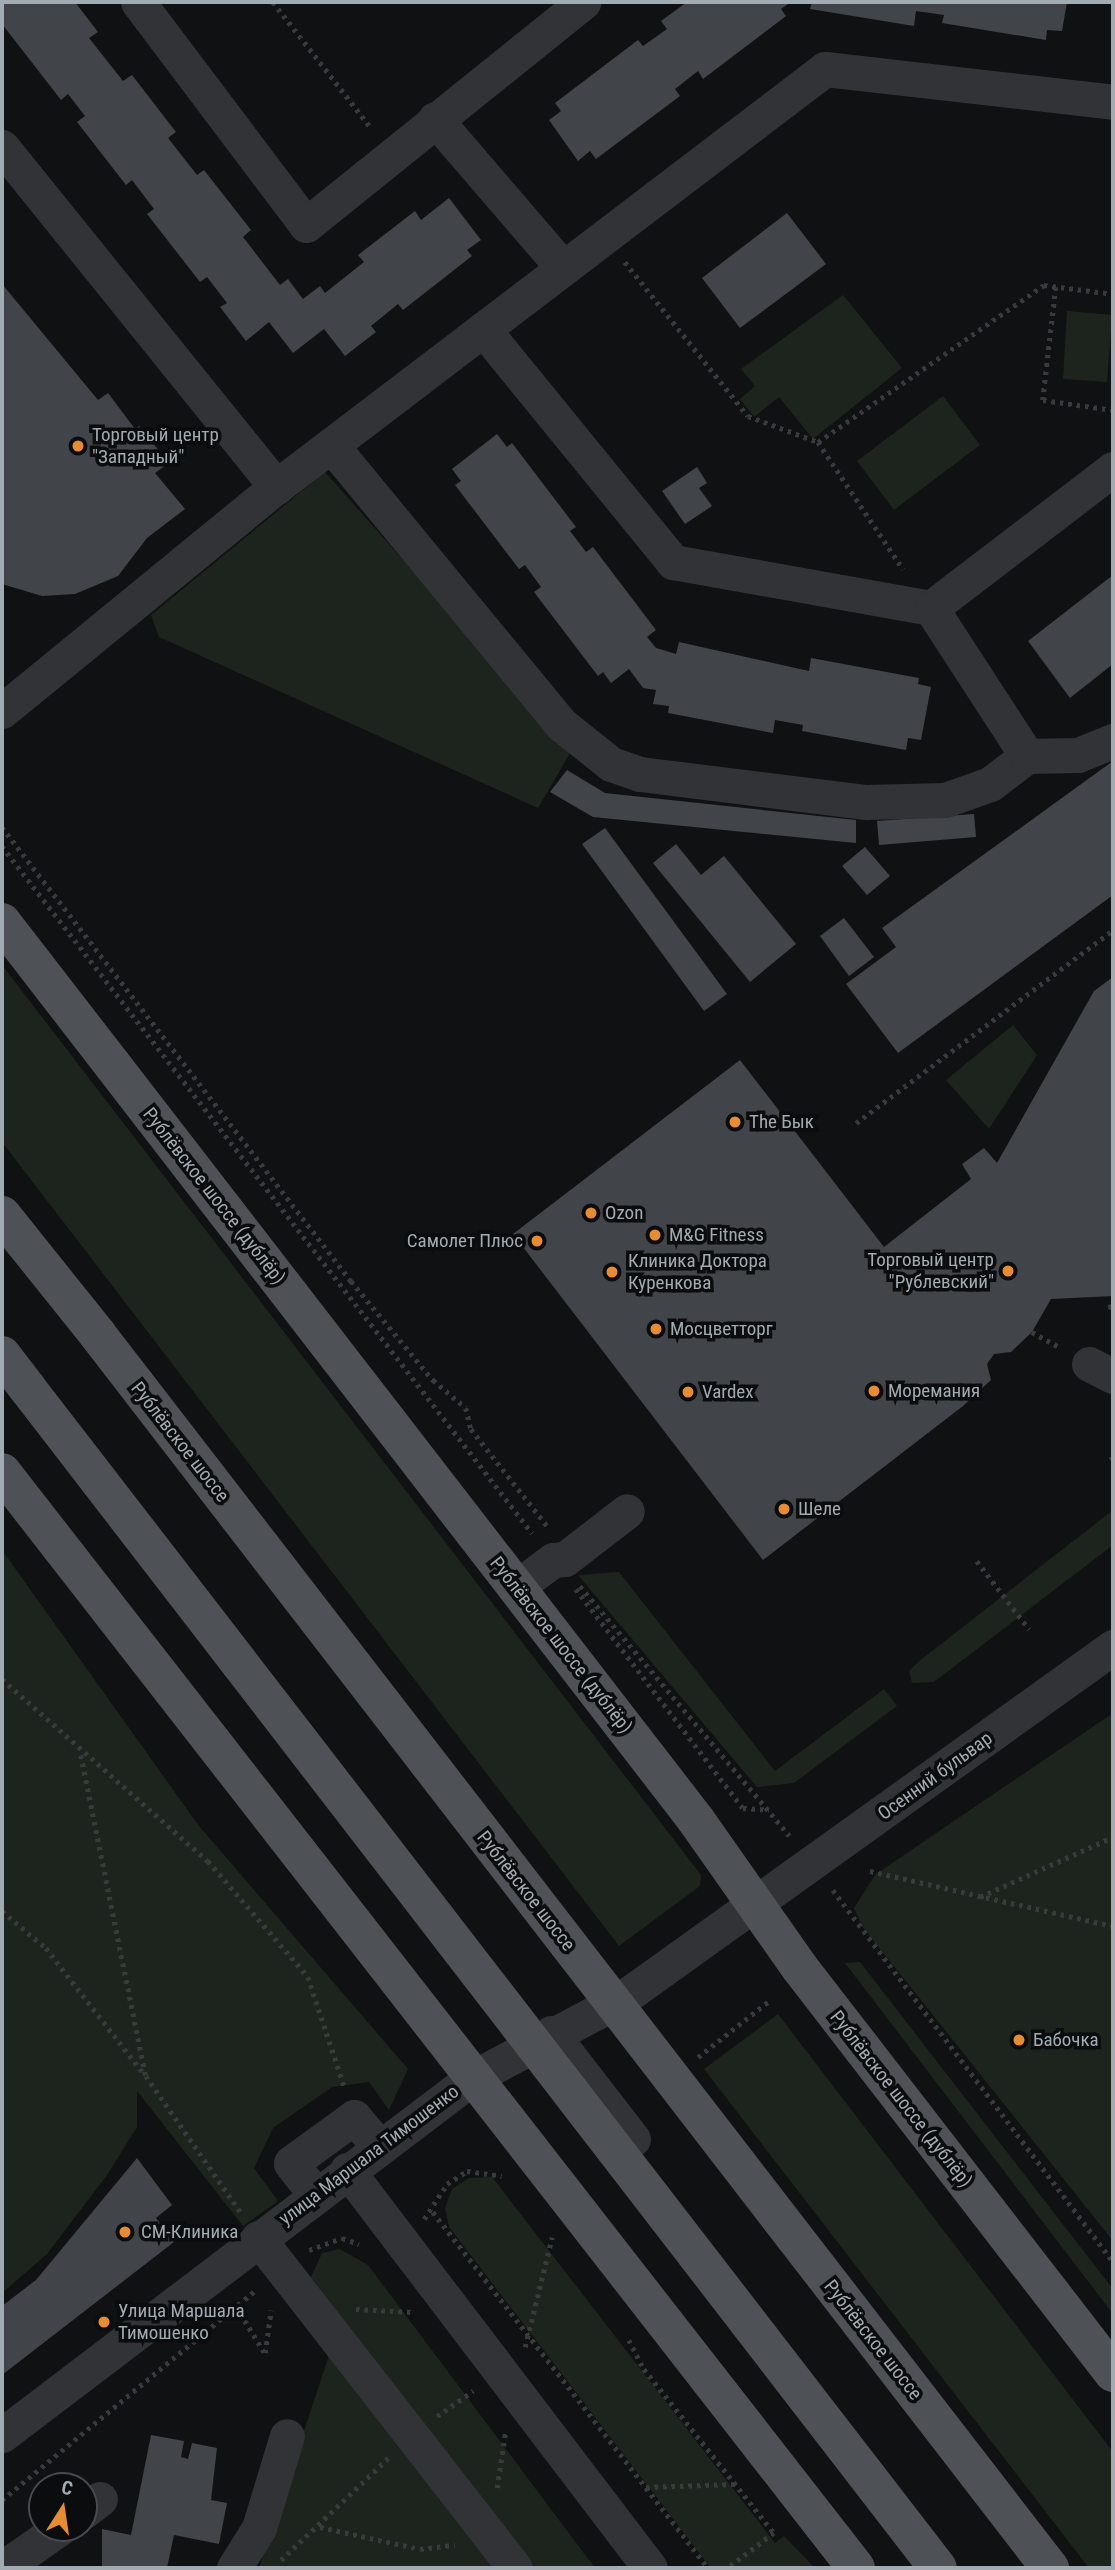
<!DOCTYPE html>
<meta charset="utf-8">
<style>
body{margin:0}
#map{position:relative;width:1115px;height:2570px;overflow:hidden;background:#101112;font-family:"Roboto Condensed",sans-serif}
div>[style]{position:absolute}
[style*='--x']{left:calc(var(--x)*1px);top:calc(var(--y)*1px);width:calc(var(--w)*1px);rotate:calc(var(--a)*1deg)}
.green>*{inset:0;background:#1d241d}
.building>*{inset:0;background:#414448}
.path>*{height:4.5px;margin-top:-2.25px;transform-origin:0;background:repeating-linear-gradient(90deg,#383a3d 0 3.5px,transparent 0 8.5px)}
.minor>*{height:35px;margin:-17.5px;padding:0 17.5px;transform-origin:17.5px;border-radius:17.5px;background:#323336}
.major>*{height:38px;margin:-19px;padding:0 19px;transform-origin:19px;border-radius:19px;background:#4e5155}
.major-bridge>*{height:38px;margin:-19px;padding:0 19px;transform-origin:19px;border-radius:19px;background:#4e5155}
.dots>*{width:19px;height:19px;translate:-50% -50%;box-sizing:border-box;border:4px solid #0b0c0d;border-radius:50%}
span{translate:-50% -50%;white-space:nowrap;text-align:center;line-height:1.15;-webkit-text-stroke:7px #0b0c0d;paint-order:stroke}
.poi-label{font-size:19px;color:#a2aab2}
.left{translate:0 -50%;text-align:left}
.right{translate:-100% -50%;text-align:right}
.street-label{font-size:19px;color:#a2aab2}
.frame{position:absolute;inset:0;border:4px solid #a2aab2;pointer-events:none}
.north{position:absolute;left:28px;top:2472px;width:70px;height:70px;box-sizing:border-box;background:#0b0c0d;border:2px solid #474b4f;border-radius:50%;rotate:12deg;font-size:19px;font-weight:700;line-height:28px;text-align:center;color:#a2aab2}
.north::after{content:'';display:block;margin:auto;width:24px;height:32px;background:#e68c34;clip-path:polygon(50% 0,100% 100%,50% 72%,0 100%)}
</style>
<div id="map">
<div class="green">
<div style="clip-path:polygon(843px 295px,902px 368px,813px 439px,779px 397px,754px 417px,740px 399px,755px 386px,741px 369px)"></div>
<div style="clip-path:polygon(1067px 311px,1112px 315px,1107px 382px,1063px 379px)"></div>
<div style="clip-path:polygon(943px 396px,980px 445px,894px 510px,857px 461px)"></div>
<div style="clip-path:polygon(325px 472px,572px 750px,538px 808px,159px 637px,151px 615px)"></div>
<div style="clip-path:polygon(2px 965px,701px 1875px,700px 1886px,619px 1946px,2px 1142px)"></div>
<div style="clip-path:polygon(1013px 1025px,1037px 1055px,989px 1129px,946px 1080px)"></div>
<div style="clip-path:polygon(1113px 1510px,1113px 1545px,934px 1682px,912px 1683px,909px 1671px,918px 1662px)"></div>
<div style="clip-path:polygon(2px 1550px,199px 1826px,408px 2069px,389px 2110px,369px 2082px,332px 2087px,273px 2128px,254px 2168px,278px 2201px,243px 2226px,137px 2091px,137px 2127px,107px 2175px,47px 2254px,2px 2293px)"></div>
<div style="clip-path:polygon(619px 1572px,775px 1771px,884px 1689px,897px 1706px,794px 1783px,757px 1787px,578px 1575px)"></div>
<div style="clip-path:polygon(1113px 1713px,1113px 2241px,862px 1926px,854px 1908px,876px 1874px)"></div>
<div style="clip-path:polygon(860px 1962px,1113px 2289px,1113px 2314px,845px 1963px)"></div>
<div style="clip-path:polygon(778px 2014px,1113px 2452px,1113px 2568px,1089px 2568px,704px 2069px)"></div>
<div style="clip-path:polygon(492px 2177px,775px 2543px,784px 2536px,815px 2568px,711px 2568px,449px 2227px,445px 2208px,452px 2189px,469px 2178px)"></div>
<div style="clip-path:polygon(340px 2249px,368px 2265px,595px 2568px,530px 2568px,311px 2277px,322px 2253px)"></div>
<div style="clip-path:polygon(331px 2349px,494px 2568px,259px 2568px)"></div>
</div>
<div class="building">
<div style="clip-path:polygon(2px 2px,75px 2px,98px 32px,89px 38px,123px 81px,132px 75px,176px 132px,168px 138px,197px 175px,204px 170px,251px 230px,243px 237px,280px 285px,288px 279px,303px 299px,320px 286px,325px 293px,364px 262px,358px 255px,415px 211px,421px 220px,449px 198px,481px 240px,467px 250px,472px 256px,403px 310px,398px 304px,371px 326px,376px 332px,345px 356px,324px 329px,293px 353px,269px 322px,246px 341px,220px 307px,227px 303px,207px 277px,200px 282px,147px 214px,154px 209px,132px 180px,126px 185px,77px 122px,85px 116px,68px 94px,61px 100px,2px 24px)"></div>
<div style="clip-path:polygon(687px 2px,791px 2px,781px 9px,786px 16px,703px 79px,698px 71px,675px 89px,680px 96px,596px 159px,590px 151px,578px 161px,549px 120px,561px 111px,555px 103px,638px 40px,643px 46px,667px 29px,661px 21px)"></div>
<div style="clip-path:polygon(812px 2px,1067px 2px,1062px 31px,1047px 30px,1046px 40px,942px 23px,944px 15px,916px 11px,914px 26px,810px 9px)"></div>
<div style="clip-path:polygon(787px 213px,826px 264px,740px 328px,702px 278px)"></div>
<div style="clip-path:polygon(2px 284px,98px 400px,108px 393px,135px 429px,139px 426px,169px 463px,155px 473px,185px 509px,147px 538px,118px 576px,75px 594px,42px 596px,2px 584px)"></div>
<div style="clip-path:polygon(497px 434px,507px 447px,512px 443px,576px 527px,570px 531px,586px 552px,593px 547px,656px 630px,647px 637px,656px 648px,676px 654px,679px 642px,809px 671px,811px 658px,919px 678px,918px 684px,931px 687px,921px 740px,908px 738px,906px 750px,802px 731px,803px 725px,775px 720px,773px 733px,668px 713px,669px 706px,653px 704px,656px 690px,643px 688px,629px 669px,611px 683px,603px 672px,598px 676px,534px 592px,541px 587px,525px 565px,519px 569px,455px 485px,461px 481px,452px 469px)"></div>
<div style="clip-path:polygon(697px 467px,707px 483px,699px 488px,712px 506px,685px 524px,662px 491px)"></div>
<div style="clip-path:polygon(1113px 575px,1113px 664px,1070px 698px,1028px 641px)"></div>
<div style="clip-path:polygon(1113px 761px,1113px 895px,898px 1053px,846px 984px,896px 947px,882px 928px)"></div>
<div style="clip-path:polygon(567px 770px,605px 793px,856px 820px,856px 843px,593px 817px,550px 792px)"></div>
<div style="clip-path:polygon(974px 814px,976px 837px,879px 845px,877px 821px)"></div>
<div style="clip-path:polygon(605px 828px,727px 994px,704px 1011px,582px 844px)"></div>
<div style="clip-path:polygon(676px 844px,701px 875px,724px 856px,796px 944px,750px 982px,653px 863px)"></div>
<div style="clip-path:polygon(865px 847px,890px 876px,867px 895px,842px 866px)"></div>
<div style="clip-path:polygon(844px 918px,874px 957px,849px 976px,820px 936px)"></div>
<div style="clip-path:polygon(1113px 977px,1113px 1296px,1051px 1299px,1032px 1332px,1011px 1352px,994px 1354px,987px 1364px,991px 1380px,963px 1406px,763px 1560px,513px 1234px,740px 1060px,884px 1247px,971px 1179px,962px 1164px,984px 1148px,997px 1163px,1094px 991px)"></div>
<div style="clip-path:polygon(137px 2158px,172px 2205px,156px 2218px,174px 2242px,2px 2375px,2px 2306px,36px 2280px)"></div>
<div style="clip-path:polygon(151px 2435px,184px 2441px,181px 2457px,188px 2459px,192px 2443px,217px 2448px,211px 2500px,227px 2503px,219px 2544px,174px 2535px,167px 2568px,102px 2568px,102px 2529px,131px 2535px)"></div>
</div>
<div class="path">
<div style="--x:273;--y:2;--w:160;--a:52.1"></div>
<div style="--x:625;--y:262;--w:197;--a:51.4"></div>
<div style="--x:748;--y:416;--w:75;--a:20.4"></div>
<div style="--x:818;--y:442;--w:275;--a:-34.8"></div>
<div style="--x:1044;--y:285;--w:70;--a:7.4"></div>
<div style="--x:1056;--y:287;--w:114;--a:96.6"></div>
<div style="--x:1043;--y:400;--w:71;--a:8.1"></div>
<div style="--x:818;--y:442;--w:153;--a:56.2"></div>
<div style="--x:2;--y:827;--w:573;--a:52.45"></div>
<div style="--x:351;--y:1281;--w:129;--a:50.4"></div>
<div style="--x:433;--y:1380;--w:43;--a:40.3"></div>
<div style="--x:466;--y:1408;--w:22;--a:77"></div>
<div style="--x:471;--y:1429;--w:125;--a:51.8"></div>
<div style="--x:2;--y:846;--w:868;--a:52.35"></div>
<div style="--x:856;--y:1123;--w:321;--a:-36.9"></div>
<div style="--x:1108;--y:1307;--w:5;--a:-11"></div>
<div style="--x:1032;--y:1332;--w:31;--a:29"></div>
<div style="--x:1111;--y:1456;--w:4;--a:56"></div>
<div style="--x:977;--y:1561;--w:86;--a:52.6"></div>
<div style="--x:580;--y:1586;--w:326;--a:50"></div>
<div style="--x:576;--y:1589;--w:275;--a:52.7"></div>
<div style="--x:743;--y:1808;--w:26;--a:4"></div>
<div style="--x:2;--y:1679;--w:275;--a:41.5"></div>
<div style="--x:208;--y:1861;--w:153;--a:49.2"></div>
<div style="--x:308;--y:1977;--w:115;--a:71.7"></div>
<div style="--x:81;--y:1755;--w:328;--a:78.6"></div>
<div style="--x:146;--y:2076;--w:165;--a:55.2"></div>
<div style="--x:870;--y:1871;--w:249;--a:12.8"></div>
<div style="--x:833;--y:1890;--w:465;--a:53"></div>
<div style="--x:980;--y:1897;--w:146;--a:-24.3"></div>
<div style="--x:2;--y:1911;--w:57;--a:40.1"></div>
<div style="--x:46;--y:1948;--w:161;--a:52.1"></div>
<div style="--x:698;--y:2057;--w:90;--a:-38.3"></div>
<div style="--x:433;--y:2212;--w:450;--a:52.3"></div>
<div style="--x:424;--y:2219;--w:42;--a:-56.7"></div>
<div style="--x:447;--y:2184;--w:24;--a:-33"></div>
<div style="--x:467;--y:2171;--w:35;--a:8"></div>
<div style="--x:309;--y:2250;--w:35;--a:-20"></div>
<div style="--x:342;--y:2238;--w:18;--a:19"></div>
<div style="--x:236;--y:2306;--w:54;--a:58.7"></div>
<div style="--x:356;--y:2309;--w:57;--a:3"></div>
<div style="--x:629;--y:2340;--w:33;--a:63"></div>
<div style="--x:644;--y:2369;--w:209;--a:51.6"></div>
<div style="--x:774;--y:2533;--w:58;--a:142.7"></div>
<div style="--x:525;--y:2347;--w:113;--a:-76.2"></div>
<div style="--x:265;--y:2353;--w:43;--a:-82.1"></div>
<div style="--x:437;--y:2416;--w:44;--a:-34.8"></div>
<div style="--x:646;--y:2487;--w:89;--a:-1.9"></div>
<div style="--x:497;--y:2488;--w:55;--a:-81.6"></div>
<div style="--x:2;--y:2500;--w:331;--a:-39.6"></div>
<div style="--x:320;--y:2527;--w:102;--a:12.4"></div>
<div style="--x:420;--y:2549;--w:35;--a:-7"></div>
<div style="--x:281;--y:2560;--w:148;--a:-43.6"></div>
</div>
<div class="minor">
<div style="--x:138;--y:2;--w:279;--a:53"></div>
<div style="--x:306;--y:225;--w:356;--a:-38.8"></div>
<div style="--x:435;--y:119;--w:196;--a:49.3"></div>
<div style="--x:2;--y:147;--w:437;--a:51.1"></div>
<div style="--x:483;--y:329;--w:301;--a:50.8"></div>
<div style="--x:673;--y:562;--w:262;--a:10.1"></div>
<div style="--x:931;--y:608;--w:229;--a:-37.4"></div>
<div style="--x:331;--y:445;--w:363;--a:50.5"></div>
<div style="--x:562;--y:725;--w:63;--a:38.5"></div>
<div style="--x:611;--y:764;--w:31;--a:19"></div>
<div style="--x:640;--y:774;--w:228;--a:7.1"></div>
<div style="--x:866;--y:802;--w:79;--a:-1.5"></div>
<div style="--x:945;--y:800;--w:48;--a:-19.6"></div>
<div style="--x:990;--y:784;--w:46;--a:-37.1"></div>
<div style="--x:1027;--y:756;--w:176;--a:-123"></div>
<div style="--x:2;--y:711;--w:354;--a:-39.3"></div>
<div style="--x:276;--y:487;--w:690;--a:-37.29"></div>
<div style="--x:825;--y:69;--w:290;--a:6.5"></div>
<div style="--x:1027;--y:756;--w:51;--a:-1.1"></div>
<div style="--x:1078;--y:755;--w:38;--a:-22"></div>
<div style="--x:1089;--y:1364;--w:27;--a:27"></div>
<div style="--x:517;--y:1587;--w:45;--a:-36.9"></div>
<div style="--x:553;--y:1560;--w:12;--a:-5"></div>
<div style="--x:565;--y:1559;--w:78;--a:-37.7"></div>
<div style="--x:551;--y:2033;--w:134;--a:52.3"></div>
<div style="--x:347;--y:2170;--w:500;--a:52.72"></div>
<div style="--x:315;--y:2194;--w:39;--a:-128"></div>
<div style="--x:291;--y:2163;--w:78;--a:-36.1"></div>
<div style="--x:354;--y:2117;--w:38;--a:50"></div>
<div style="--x:258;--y:2238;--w:418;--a:52.1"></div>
<div style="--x:2;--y:2435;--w:590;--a:-37.22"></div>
<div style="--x:472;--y:2078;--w:171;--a:-27.9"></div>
<div style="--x:623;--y:1998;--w:603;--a:-35.62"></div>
<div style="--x:84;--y:2511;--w:20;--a:-37"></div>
<div style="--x:3;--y:2568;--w:70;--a:-35.1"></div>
<div style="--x:234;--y:2568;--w:47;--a:-58"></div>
<div style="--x:259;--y:2528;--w:96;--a:-73.1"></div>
</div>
<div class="major">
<div style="--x:2;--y:922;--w:1135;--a:52.3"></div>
<div style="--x:696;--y:1820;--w:181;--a:54.9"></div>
<div style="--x:800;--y:1968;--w:512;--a:52.3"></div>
<div style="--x:2;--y:1215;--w:154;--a:51.3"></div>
<div style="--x:2;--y:1355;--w:43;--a:52.6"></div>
<div style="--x:2;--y:1472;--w:1389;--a:52.07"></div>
</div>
<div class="major-bridge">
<div style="--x:98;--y:1335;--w:1558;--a:52.33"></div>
<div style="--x:28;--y:1389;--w:1489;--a:52.34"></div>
</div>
<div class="dots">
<div style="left:78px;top:446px;background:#e68c34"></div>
<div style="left:735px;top:1122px;background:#e68c34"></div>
<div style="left:591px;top:1213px;background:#e68c34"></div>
<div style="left:655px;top:1235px;background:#e68c34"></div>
<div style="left:537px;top:1241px;background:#e68c34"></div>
<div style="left:1008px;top:1271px;background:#e68c34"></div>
<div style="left:612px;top:1272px;background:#e68c34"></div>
<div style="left:656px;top:1329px;background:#e68c34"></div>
<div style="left:874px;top:1391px;background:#e68c34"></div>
<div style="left:688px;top:1392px;background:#e68c34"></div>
<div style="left:784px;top:1509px;background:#e68c34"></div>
<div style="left:1019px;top:2040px;background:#e68c34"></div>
<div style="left:125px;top:2232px;background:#e68c34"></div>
<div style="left:104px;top:2322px;background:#e68c34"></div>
</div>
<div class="poi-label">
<span class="left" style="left:92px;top:446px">Торговый центр<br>"Западный"</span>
<span class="left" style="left:749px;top:1122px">The Бык</span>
<span class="left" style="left:605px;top:1213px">Ozon</span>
<span class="left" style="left:669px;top:1235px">M&amp;G Fitness</span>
<span class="right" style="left:523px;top:1241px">Самолет Плюс</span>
<span class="right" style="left:994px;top:1271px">Торговый центр<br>"Рублевский"</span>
<span class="left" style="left:628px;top:1272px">Клиника Доктора<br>Куренкова</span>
<span class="left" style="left:670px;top:1329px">Мосцветторг</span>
<span class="left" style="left:888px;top:1391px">Моремания</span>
<span class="left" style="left:702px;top:1392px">Vardex</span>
<span class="left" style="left:798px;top:1509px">Шеле</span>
<span class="left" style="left:1033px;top:2040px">Бабочка</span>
<span class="left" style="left:141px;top:2232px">СМ-Клиника</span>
<span class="left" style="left:118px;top:2322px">Улица Маршала<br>Тимошенко</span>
</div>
<div class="street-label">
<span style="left:214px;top:1196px;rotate:52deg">Рублёвское шоссе (дублёр)</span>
<span style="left:180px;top:1442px;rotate:52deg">Рублёвское шоссе</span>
<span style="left:561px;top:1645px;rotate:52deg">Рублёвское шоссе (дублёр)</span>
<span style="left:935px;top:1776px;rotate:-36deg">Осенний бульвар</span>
<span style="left:526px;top:1891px;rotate:52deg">Рублёвское шоссе</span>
<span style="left:901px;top:2099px;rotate:52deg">Рублёвское шоссе (дублёр)</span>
<span style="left:369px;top:2155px;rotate:-37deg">улица Маршала Тимошенко</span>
<span style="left:873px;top:2340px;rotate:52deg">Рублёвское шоссе</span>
</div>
<div class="frame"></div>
<div class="north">С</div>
</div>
